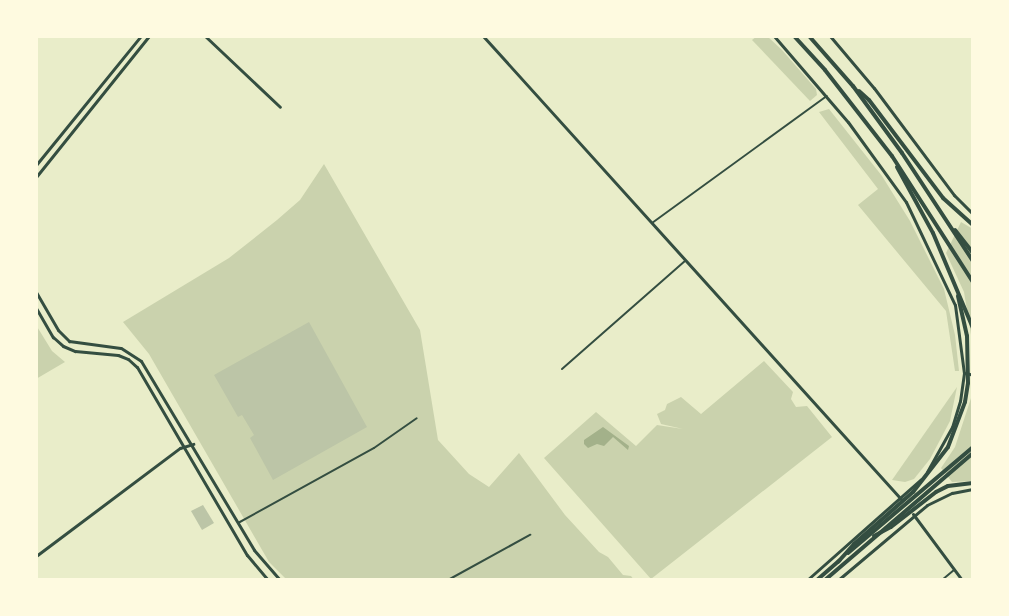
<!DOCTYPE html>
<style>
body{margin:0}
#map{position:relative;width:1009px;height:616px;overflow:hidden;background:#e9edc9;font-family:Lato,sans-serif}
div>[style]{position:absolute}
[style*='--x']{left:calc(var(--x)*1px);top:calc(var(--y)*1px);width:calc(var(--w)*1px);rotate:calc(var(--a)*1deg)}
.green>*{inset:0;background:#cad2ad}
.water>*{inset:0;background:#a3b18a}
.building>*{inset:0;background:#bcc5a7}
.minor>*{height:2px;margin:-1px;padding:0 1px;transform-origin:1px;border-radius:1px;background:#344e41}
.tertiary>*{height:3px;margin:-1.5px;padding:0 1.5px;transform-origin:1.5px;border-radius:1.5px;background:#344e41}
.secondary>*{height:3px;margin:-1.5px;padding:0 1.5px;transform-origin:1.5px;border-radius:1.5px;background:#344e41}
.primary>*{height:4px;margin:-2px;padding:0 2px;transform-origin:2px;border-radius:2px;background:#344e41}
.trunk>*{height:4px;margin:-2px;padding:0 2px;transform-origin:2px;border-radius:2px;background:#344e41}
span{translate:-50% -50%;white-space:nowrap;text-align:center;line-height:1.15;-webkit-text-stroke:5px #fefae0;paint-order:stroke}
.frame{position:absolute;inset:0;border:38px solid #fefae0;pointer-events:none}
</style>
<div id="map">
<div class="green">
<div style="clip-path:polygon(757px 36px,767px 36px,782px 50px,816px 89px,817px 95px,810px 101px,752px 40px)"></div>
<div style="clip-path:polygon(829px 109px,882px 176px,910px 221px,944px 289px,955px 335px,959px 371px,955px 371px,946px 311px,858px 205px,878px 189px,819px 112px)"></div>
<div style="clip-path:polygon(324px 164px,420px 330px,438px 440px,469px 474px,489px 487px,519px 453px,565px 515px,599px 552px,608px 557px,623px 575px,631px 576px,634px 580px,287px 580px,269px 562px,149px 354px,123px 322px,229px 258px,277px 220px,300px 200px)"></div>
<div style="clip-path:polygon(961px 222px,973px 229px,973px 347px,964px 292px,946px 253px)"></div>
<div style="clip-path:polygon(36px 325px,52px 351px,65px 362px,36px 379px)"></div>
<div style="clip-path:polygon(764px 361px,793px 392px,791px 399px,796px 407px,807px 406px,832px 437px,651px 579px,544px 458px,596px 412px,636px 446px,657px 425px,683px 429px,661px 424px,657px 414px,665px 410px,667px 404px,681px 397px,701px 414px)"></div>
<div style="clip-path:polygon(973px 384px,973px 481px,952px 482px,941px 468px,955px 447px,973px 392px)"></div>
<div style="clip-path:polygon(957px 387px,950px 421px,930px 459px,914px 479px,905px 482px,892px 480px)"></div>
</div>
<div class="water">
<div style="clip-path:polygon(603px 427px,629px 446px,628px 450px,613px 437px,604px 446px,597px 444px,588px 448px,584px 444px,584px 440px)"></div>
</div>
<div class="building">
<div style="clip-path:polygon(309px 322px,367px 427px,273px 480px,250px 438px,254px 435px,242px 415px,238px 417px,214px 375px)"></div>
<div style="clip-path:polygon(203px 505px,214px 523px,202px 530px,191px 511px)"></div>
</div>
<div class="minor">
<div style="--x:652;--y:223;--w:216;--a:-36"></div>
<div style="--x:562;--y:369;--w:164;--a:-41.3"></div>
<div style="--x:238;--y:523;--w:155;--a:-28.9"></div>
<div style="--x:374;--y:448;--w:52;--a:-34.9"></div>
<div style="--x:448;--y:580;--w:94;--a:-28.8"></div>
<div style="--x:942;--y:580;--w:16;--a:-40"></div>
</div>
<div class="tertiary">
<div style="--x:205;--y:36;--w:103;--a:43.4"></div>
<div style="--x:483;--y:36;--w:624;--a:47.92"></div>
<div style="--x:966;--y:373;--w:7;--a:16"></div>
<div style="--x:913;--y:514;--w:82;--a:53.4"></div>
<div style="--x:36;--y:556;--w:180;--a:-36.9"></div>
<div style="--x:180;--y:448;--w:14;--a:-17"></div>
</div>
<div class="secondary">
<div style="--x:774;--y:36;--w:113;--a:49.3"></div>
<div style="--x:848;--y:122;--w:99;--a:54.1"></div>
<div style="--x:906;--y:202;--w:114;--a:64.6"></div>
<div style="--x:955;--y:305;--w:69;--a:82.5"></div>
<div style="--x:964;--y:373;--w:28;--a:98"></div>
<div style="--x:960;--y:401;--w:27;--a:107"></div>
<div style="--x:952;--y:427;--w:51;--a:119.1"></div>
<div style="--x:830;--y:36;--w:68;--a:49.8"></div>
<div style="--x:874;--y:88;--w:134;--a:53.2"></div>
<div style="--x:954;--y:195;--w:27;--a:45"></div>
<div style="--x:36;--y:165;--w:166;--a:-50.9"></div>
<div style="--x:36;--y:177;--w:181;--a:-51.3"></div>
<div style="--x:36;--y:292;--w:44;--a:59.9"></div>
<div style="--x:58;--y:330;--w:16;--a:45"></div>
<div style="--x:69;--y:341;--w:52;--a:7.7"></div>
<div style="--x:121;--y:348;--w:24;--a:33"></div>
<div style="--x:141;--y:361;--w:220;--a:59.1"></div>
<div style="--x:254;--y:550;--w:40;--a:49"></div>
<div style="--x:36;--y:308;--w:34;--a:60"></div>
<div style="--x:53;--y:337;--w:13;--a:42"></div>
<div style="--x:63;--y:346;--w:13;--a:23"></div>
<div style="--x:75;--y:351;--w:43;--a:5.3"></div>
<div style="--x:118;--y:355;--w:11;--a:22"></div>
<div style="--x:128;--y:359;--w:12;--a:42"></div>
<div style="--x:137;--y:367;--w:218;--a:59.7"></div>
<div style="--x:247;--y:555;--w:33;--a:50"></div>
<div style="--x:807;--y:580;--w:152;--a:-41.5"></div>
<div style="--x:838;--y:580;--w:116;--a:-40.1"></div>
<div style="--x:927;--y:505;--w:28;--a:-26"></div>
<div style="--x:952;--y:493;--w:21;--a:-11"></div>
</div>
<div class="primary">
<div style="--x:848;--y:553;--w:164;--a:-40.3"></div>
<div style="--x:817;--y:580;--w:30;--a:-41"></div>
<div style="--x:825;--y:580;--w:195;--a:-40.6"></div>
</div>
<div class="trunk">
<div style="--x:794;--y:36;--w:46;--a:47.6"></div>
<div style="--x:825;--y:70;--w:109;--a:52.1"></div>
<div style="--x:892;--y:156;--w:150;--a:57.3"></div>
<div style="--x:809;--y:36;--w:67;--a:48.7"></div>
<div style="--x:853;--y:86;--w:83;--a:53.8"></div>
<div style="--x:902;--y:153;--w:129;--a:56.7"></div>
<div style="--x:859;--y:91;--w:13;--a:42"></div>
<div style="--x:869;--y:100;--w:123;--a:52.9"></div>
<div style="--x:943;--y:198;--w:40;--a:42"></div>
<div style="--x:897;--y:167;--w:75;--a:61.4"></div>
<div style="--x:933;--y:233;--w:103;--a:67.2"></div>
<div style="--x:955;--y:230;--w:29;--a:52"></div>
<div style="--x:874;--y:536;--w:19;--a:-28"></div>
<div style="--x:891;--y:527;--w:57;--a:-37.9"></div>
<div style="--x:936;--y:492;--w:13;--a:-27"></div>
<div style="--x:948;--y:486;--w:25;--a:-7"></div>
<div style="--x:838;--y:562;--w:24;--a:-48"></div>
<div style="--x:854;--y:544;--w:79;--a:-41.4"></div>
<div style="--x:913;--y:492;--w:57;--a:-52.1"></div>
<div style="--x:948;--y:447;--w:48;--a:-69.3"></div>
<div style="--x:965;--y:402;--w:19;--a:-81"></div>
<div style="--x:968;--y:383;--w:47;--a:-91.2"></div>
<div style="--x:967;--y:336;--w:41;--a:-102.7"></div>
</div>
<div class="frame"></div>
</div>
